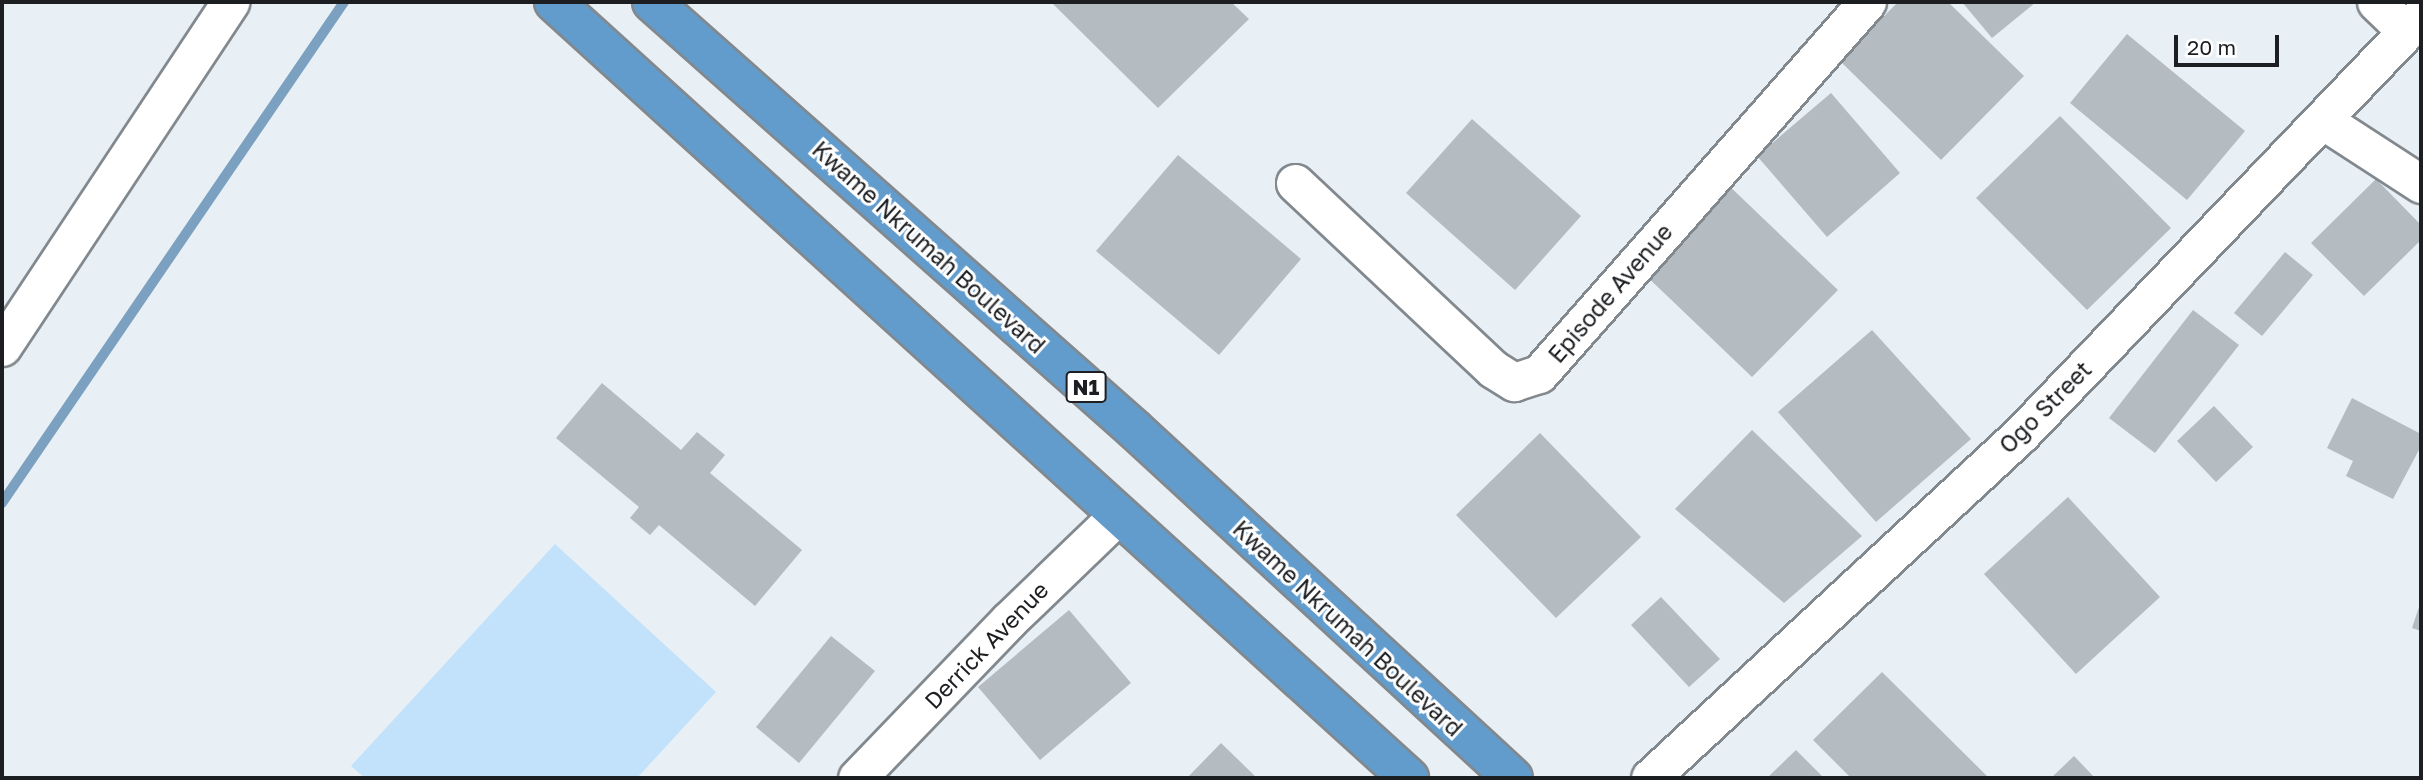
<!DOCTYPE html>
<style>
body{margin:0}
#map{position:relative;width:2423px;height:780px;overflow:hidden;background:#e8eff5;font-family:"Golos Text",sans-serif}
div>[style]{position:absolute}
[style*='--x']{left:calc(var(--x)*1px);top:calc(var(--y)*1px);width:calc(var(--w)*1px);rotate:calc(var(--a)*1deg)}
.green>*{inset:0;background:#c2e1fb}
.stream>*{height:10px;margin:-5px;padding:0 5px;transform-origin:5px;border-radius:5px;background:#7ba0c0}
.building>*{inset:0;background:#b4bbc1}
.roads{filter:drop-shadow(2px 0 #82898e) drop-shadow(-2px 0 #82898e) drop-shadow(0 2px #82898e) drop-shadow(0 -2px #82898e)}
.minor>*{height:37px;margin:-18.5px;padding:0 18.5px;transform-origin:18.5px;border-radius:18.5px;background:#fff}
.highway>*{height:38px;margin:-19px;padding:0 19px;transform-origin:19px;border-radius:19px;background:#629ccc}
span{translate:-50% -50%;white-space:nowrap;text-align:center;line-height:1.15;-webkit-text-stroke:6px #fff;paint-order:stroke}
.shield-label span{padding:2px 5px;background:#fff;border:2px solid;border-radius:5px;-webkit-text-stroke-width:0}
.shield-label{font-size:21px;color:#1c1e21;font-weight:700}
.street-label{font-size:23px;color:#1c1e21}
.frame{position:absolute;inset:0;border:4px solid #1c1e21;pointer-events:none}
.scale{position:absolute;left:2174px;top:35px;width:105px;height:32px;box-sizing:border-box;border:4px solid #1c1e21;border-top:0;padding-left:9px;font-size:21px;line-height:24px;white-space:nowrap;color:#1c1e21;-webkit-text-stroke:5px #fff;paint-order:stroke}
</style>
<div id="map">
<div class="green">
<div style="clip-path:polygon(555px 544px,716px 692px,637px 778px,365px 778px,351px 766px)"></div>
</div>
<div class="stream">
<div style="--x:2;--y:503;--w:607;--a:-55.68"></div>
</div>
<div class="building">
<div style="clip-path:polygon(1051px 2px,1231px 2px,1249px 19px,1158px 108px)"></div>
<div style="clip-path:polygon(1898px 2px,1948px 2px,2024px 76px,1941px 160px,1840px 61px)"></div>
<div style="clip-path:polygon(1962px 2px,2036px 2px,1992px 38px)"></div>
<div style="clip-path:polygon(2127px 34px,2245px 131px,2187px 200px,2070px 103px)"></div>
<div style="clip-path:polygon(1831px 93px,1900px 173px,1827px 237px,1757px 156px)"></div>
<div style="clip-path:polygon(2060px 116px,2171px 228px,2087px 310px,1976px 198px)"></div>
<div style="clip-path:polygon(1472px 119px,1581px 216px,1515px 290px,1406px 193px)"></div>
<div style="clip-path:polygon(1178px 155px,1301px 259px,1219px 355px,1096px 251px)"></div>
<div style="clip-path:polygon(2376px 179px,2421px 225px,2421px 240px,2364px 296px,2311px 243px)"></div>
<div style="clip-path:polygon(1724px 181px,1838px 290px,1752px 377px,1639px 269px)"></div>
<div style="clip-path:polygon(2285px 252px,2313px 275px,2262px 336px,2234px 313px)"></div>
<div style="clip-path:polygon(2193px 310px,2239px 345px,2155px 453px,2109px 418px)"></div>
<div style="clip-path:polygon(1872px 330px,1971px 439px,1876px 522px,1778px 412px)"></div>
<div style="clip-path:polygon(602px 383px,681px 450px,697px 432px,725px 455px,710px 473px,802px 550px,755px 606px,659px 525px,650px 535px,630px 518px,639px 507px,556px 438px)"></div>
<div style="clip-path:polygon(2352px 398px,2421px 434px,2421px 446px,2393px 499px,2346px 476px,2353px 461px,2327px 448px)"></div>
<div style="clip-path:polygon(2214px 406px,2253px 447px,2216px 482px,2177px 441px)"></div>
<div style="clip-path:polygon(1752px 430px,1862px 536px,1784px 603px,1675px 509px)"></div>
<div style="clip-path:polygon(1540px 433px,1641px 537px,1556px 618px,1456px 515px)"></div>
<div style="clip-path:polygon(2068px 497px,2160px 597px,2076px 674px,1984px 574px)"></div>
<div style="clip-path:polygon(1661px 597px,1720px 659px,1689px 687px,1631px 625px)"></div>
<div style="clip-path:polygon(2421px 601px,2421px 631px,2412px 628px)"></div>
<div style="clip-path:polygon(1069px 610px,1131px 683px,1040px 760px,978px 687px)"></div>
<div style="clip-path:polygon(831px 636px,875px 671px,799px 763px,756px 727px)"></div>
<div style="clip-path:polygon(1882px 672px,1989px 778px,1851px 778px,1813px 740px)"></div>
<div style="clip-path:polygon(1221px 743px,1257px 778px,1187px 778px)"></div>
<div style="clip-path:polygon(1796px 750px,1824px 778px,1767px 778px)"></div>
<div style="clip-path:polygon(2074px 756px,2095px 778px,2051px 778px)"></div>
</div>
<div class="roads">
<div class="minor">
<div style="--x:2376;--y:2;--w:42;--a:44"></div>
<div style="--x:2324;--y:121;--w:116;--a:33"></div>
<div style="--x:1295;--y:183;--w:272;--a:43.2"></div>
<div style="--x:1493;--y:369;--w:25;--a:32"></div>
<div style="--x:1514;--y:382;--w:26;--a:-18"></div>
<div style="--x:1539;--y:374;--w:496;--a:-48.6"></div>
<div style="--x:2;--y:347;--w:414;--a:-56.5"></div>
<div style="--x:857;--y:778;--w:218;--a:-46.1"></div>
<div style="--x:1008;--y:621;--w:153;--a:-43.9"></div>
<div style="--x:1650;--y:778;--w:506;--a:-42.84"></div>
<div style="--x:2021;--y:434;--w:579;--a:-46.26"></div>
</div>
<div class="highway">
<div style="--x:554;--y:2;--w:1155;--a:42.23"></div>
<div style="--x:652;--y:2;--w:644;--a:41.54"></div>
<div style="--x:1134;--y:429;--w:515;--a:42.64"></div>
</div>
</div>
<div class="shield-label">
<span style="left:1086px;top:387px">N1</span>
</div>
<div class="street-label">
<span style="left:929px;top:247px;rotate:42deg">Kwame Nkrumah Boulevard</span>
<span style="left:1610px;top:293px;rotate:-49deg">Episode Avenue</span>
<span style="left:2045px;top:407px;rotate:-45deg">Ogo Street</span>
<span style="left:1348px;top:628px;rotate:43deg">Kwame Nkrumah Boulevard</span>
<span style="left:986px;top:645px;rotate:-46deg">Derrick Avenue</span>
</div>
<div class="frame"></div>
<div class="scale">20 m</div>
</div>
